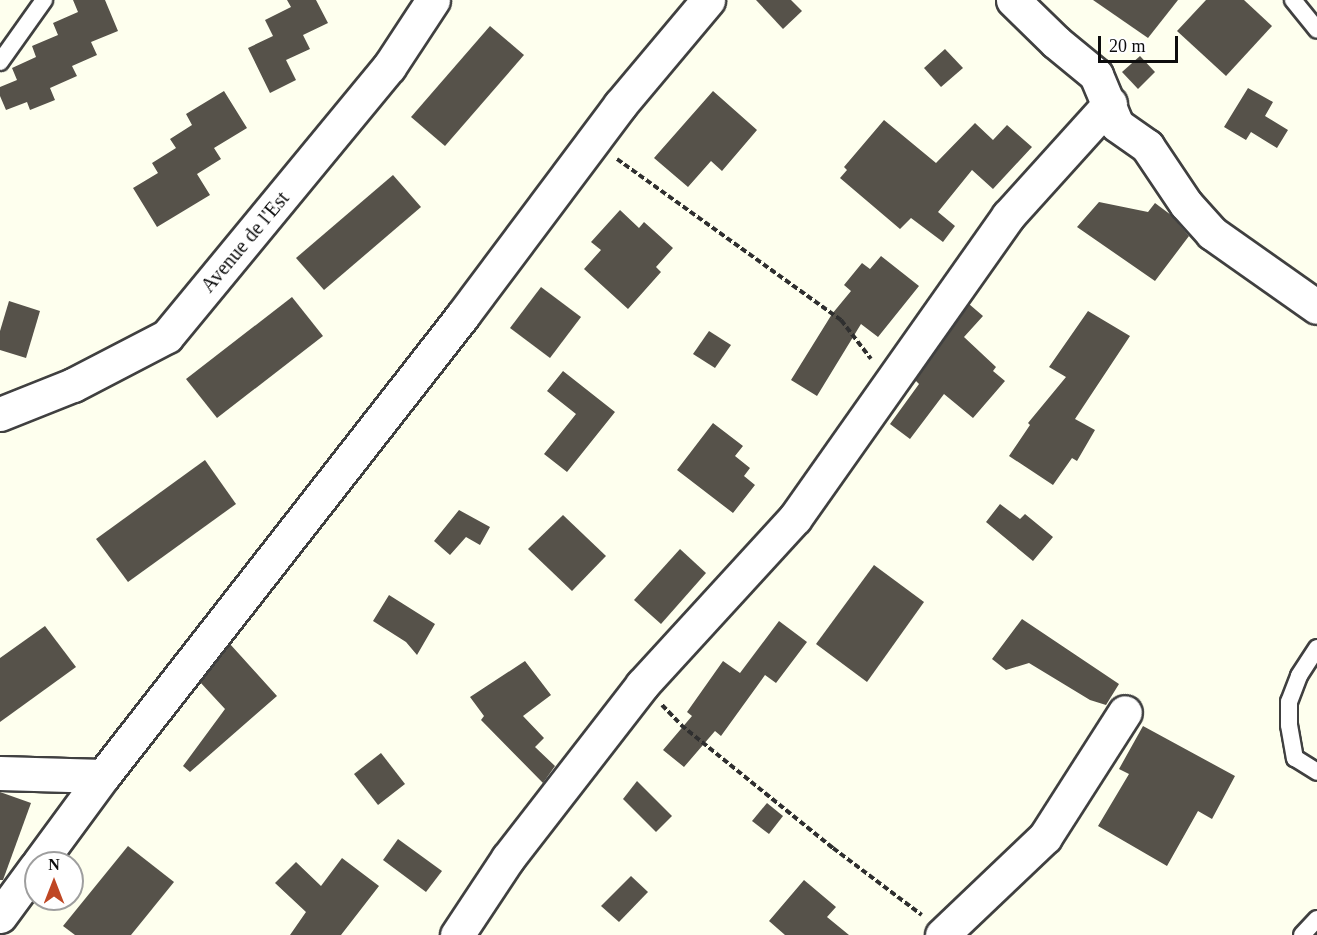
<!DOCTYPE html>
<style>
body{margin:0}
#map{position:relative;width:1317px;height:935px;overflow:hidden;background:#feffee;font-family:Georgia,serif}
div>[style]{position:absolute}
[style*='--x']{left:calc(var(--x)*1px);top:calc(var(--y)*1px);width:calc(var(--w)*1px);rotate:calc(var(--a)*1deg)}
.building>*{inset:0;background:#56524a}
.path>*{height:4px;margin-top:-2px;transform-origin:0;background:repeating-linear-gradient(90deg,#2f2f2f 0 6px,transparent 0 9px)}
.roads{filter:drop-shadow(2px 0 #404040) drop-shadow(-2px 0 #404040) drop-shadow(0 2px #404040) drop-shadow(0 -2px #404040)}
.lane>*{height:16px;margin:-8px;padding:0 8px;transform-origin:8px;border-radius:8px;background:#fff}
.street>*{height:33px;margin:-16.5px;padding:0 16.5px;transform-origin:16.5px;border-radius:16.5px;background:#fff}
span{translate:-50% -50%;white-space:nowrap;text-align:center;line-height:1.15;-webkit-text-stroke:6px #fff;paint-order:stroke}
.street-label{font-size:20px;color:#0d0d0d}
.north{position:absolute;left:24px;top:851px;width:60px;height:60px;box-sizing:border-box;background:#fff;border:2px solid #9e9e9e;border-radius:50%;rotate:0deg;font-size:16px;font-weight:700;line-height:24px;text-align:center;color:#0d0d0d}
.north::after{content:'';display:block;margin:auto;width:21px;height:27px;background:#bf4724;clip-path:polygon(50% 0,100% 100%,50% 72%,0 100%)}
.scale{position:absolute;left:1098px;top:36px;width:80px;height:27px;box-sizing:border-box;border:3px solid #0d0d0d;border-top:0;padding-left:8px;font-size:18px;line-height:21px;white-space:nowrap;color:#0d0d0d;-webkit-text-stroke:4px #fff;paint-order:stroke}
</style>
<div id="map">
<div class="building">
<div style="clip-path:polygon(73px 0,105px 0,118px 31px,91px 42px,97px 55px,72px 66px,77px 76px,50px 88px,55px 100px,30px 110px,27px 102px,6px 110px,0 96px,0 87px,17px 80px,12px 68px,36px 57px,32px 46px,58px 35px,53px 23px,78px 12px)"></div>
<div style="clip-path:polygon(287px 0,316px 0,328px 23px,303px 35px,310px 49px,286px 60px,296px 80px,270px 93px,248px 48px,273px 36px,265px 20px,291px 7px)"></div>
<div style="clip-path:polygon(756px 0,791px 0,802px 11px,783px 29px)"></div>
<div style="clip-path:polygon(1093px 0,1178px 0,1148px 38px)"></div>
<div style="clip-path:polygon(1206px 0,1244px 0,1272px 26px,1226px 76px,1177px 31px)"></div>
<div style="clip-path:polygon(490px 26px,524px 55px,445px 146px,411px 117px)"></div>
<div style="clip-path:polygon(945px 49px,963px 68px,941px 87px,924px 68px)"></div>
<div style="clip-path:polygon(1140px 56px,1155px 72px,1138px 89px,1122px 72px)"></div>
<div style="clip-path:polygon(1248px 88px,1273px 102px,1265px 116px,1288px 130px,1277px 148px,1251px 132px,1246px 140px,1224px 127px)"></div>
<div style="clip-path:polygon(224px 91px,247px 128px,214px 148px,221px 159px,197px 174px,210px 195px,157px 227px,133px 188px,158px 173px,152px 163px,176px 148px,170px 139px,192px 125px,186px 114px)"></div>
<div style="clip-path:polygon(713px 91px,757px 130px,722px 171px,711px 161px,688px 187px,654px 158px)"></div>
<div style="clip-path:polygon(884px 120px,936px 163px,975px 123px,993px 140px,1007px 125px,1032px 147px,993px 189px,972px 170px,938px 212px,955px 226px,943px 242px,911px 218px,900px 229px,840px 178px,847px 170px,844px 167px)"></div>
<div style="clip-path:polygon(393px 175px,421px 207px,324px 290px,296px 258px)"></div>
<div style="clip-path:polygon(1099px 202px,1148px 212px,1155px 203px,1171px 215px,1189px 236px,1155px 281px,1077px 227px)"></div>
<div style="clip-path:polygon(620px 210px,639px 228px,644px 222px,673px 248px,656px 267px,661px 272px,628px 309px,584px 269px,601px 250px,591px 242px)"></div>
<div style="clip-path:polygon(881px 256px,919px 286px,878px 337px,861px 324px,817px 396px,791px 380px,832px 314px,851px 291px,844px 285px,862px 263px,870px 269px)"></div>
<div style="clip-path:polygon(541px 287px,581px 317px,550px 358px,510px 328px)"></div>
<div style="clip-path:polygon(292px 297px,323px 336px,217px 418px,186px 379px)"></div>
<div style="clip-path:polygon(9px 301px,40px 311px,26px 358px,0 350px,0 331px)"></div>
<div style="clip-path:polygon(969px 304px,983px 316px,964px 337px,996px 367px,993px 371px,1005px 381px,973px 418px,944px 394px,910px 439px,890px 424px,919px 384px,915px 380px)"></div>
<div style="clip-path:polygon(1088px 311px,1130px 336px,1075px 419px,1095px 430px,1077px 461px,1072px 458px,1053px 485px,1009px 456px,1030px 425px,1028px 423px,1066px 377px,1049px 367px)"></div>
<div style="clip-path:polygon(709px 331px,731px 345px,715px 368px,693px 354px)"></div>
<div style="clip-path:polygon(563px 371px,615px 412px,567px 472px,544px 454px,576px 414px,547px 391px)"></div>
<div style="clip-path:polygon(713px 423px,743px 446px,735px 456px,750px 468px,744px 476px,755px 485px,733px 513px,677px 470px)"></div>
<div style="clip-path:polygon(205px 460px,236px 504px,128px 582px,96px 539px)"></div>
<div style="clip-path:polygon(1000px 504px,1020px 519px,1025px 514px,1053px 537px,1033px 561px,986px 522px)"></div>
<div style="clip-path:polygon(459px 510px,490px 527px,480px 545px,466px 537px,450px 555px,434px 541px)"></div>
<div style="clip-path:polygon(563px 515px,606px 556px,572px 591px,528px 549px)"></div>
<div style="clip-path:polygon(680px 549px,706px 573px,661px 624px,634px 600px)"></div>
<div style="clip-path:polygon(874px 565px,924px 602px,867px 682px,816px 644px)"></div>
<div style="clip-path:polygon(389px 595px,435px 624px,417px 655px,406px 642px,373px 621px)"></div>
<div style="clip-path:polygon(1022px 619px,1119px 684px,1106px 705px,1090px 700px,1029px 663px,1006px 670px,992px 659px)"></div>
<div style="clip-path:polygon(779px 621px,807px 642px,776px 683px,765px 675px,721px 736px,715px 731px,684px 767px,663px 750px,692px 716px,687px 712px,723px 661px,740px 673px)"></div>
<div style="clip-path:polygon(45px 626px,76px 667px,0 722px,0 658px)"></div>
<div style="clip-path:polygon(230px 644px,277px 696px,190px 772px,183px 766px,225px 709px,200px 682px)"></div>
<div style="clip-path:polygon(525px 661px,551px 695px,523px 716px,544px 738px,535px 747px,555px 766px,543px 783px,481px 720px,484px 716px,470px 697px)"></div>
<div style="clip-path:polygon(1143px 726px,1235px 776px,1212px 819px,1198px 811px,1167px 866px,1098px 826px,1129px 774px,1119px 769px)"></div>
<div style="clip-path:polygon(381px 753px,405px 784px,378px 805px,354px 774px)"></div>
<div style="clip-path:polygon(637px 781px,672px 816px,656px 832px,623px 799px)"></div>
<div style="clip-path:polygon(0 792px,31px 803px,3px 880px,0 880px)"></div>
<div style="clip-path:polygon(767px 803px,783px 816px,769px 834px,752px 821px)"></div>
<div style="clip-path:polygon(398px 839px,442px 871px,426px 892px,383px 860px)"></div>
<div style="clip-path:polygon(128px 846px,174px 882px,131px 935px,75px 935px,63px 926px)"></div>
<div style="clip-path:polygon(342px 858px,379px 886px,341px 935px,290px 935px,306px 912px,275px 883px,296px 862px,321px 886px)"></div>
<div style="clip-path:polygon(631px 876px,648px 892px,619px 922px,601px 906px)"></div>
<div style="clip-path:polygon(804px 880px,836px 907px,827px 917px,849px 935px,785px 935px,769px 921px)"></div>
</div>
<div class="path">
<div style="--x:617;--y:159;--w:276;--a:35.7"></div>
<div style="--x:841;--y:320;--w:49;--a:52.4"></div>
<div style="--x:662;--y:705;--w:28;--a:46"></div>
<div style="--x:681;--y:725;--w:196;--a:39"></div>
<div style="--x:833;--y:848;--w:111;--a:37"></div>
</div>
<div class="roads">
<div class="lane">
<div style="--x:1293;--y:0;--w:38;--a:51"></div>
<div style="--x:0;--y:62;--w:76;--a:-54.6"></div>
<div style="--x:1317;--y:648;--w:33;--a:123"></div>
<div style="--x:1299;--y:676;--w:28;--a:111"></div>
<div style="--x:1289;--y:702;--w:23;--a:90"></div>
<div style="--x:1289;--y:725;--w:34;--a:80"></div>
<div style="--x:1295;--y:758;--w:26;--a:32"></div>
<div style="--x:1302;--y:935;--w:22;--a:-47"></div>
</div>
<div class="street">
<div style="--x:1013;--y:0;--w:60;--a:44.3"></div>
<div style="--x:1056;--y:42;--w:52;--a:39.5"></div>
<div style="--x:1096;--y:75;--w:54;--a:67.2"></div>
<div style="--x:1117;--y:125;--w:37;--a:35"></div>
<div style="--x:1147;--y:146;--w:70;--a:56.1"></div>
<div style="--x:1186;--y:204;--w:39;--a:48"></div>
<div style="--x:1212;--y:233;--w:128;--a:35.2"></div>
<div style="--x:0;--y:414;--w:79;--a:-21.7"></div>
<div style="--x:73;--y:385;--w:106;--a:-27.5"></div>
<div style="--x:167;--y:336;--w:349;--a:-50.5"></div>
<div style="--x:389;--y:67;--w:80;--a:-56.7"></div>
<div style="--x:0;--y:773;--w:103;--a:1.7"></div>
<div style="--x:39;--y:863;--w:108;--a:-53.7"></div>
<div style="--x:103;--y:776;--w:585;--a:-52.01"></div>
<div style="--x:463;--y:315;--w:262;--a:-53.2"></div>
<div style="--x:620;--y:105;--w:137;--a:-50"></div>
<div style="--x:0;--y:916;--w:61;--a:-53.7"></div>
<div style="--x:457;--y:935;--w:92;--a:-56.5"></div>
<div style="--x:508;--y:858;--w:219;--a:-52.2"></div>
<div style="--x:642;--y:685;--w:226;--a:-47.5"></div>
<div style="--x:795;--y:518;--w:370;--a:-54.8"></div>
<div style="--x:1008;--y:216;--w:152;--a:-47.9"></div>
<div style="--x:942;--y:935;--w:142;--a:-43.6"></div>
<div style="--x:1045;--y:837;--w:148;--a:-57.4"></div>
</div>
</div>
<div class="street-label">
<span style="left:245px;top:242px;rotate:-50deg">Avenue de l'Est</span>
</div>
<div class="north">N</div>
<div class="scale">20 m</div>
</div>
